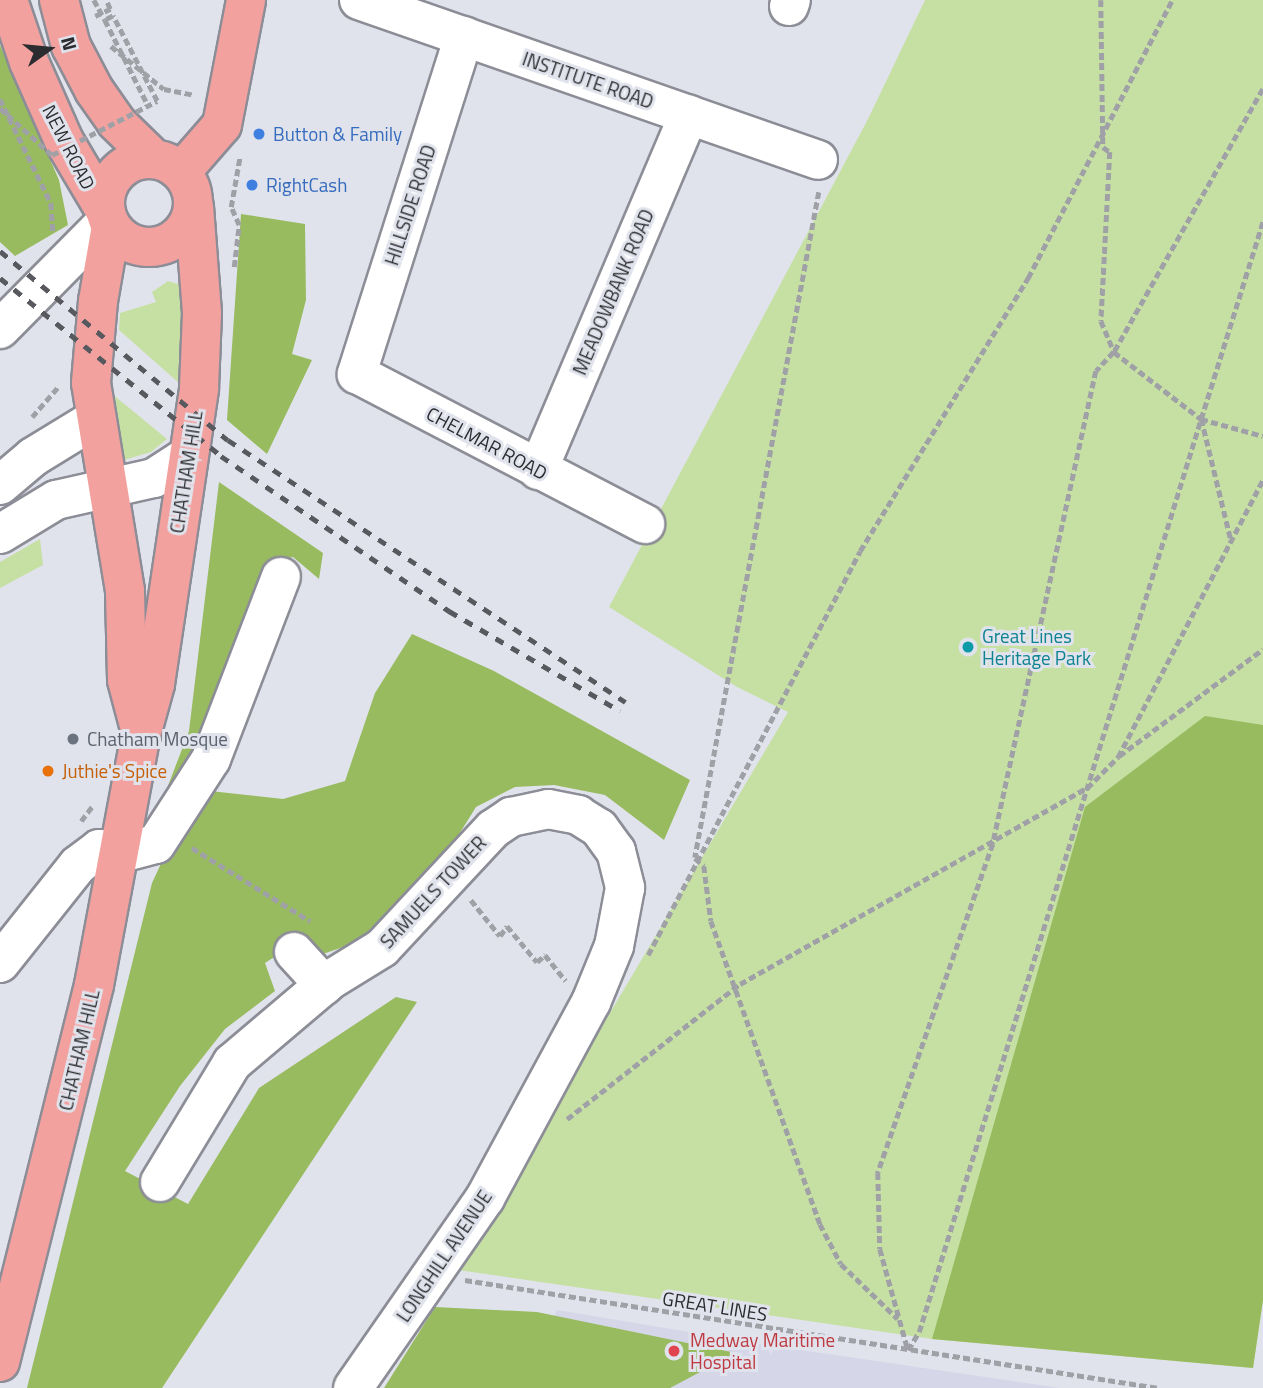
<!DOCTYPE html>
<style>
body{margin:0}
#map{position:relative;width:1263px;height:1388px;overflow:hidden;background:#e1e3ec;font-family:"Titillium Web",sans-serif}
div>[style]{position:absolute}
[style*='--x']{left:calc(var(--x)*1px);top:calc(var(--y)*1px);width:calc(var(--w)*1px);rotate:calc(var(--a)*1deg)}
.built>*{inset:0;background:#d5d7e8}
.green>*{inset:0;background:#c6e0a3}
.forest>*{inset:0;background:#98bb60}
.path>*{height:4.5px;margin-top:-2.25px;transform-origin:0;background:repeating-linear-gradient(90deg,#9fa1a7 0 7px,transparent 0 10.5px)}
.roads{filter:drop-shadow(2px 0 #8c8d96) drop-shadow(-2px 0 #8c8d96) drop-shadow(0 2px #8c8d96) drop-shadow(0 -2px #8c8d96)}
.minor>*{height:38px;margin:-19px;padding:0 19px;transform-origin:19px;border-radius:19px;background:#fff}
.major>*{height:38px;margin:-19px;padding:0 19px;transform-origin:19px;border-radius:19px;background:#f3a19f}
.major>.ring{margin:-19px;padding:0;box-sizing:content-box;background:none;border:38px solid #f3a19f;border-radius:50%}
.rail>*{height:5px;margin-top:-2.5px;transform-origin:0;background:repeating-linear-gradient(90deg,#58595e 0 9px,transparent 0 18px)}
.path-bridge>*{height:4.5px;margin-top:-2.25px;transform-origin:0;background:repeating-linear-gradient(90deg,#9fa1a7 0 7px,transparent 0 10.5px)}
.dots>*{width:19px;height:19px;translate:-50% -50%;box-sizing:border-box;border:4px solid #e1e3ec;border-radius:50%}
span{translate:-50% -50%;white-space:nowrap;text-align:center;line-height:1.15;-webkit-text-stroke:6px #e1e3ec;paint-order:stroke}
.street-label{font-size:19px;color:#2b2c2f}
.shop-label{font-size:19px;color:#366cbe}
.left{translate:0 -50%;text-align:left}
.culture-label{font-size:19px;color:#0d838f}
.worship-label{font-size:19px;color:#5b616d}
.food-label{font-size:19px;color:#c56008}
.health-label{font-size:19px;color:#be3a42}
.north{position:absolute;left:14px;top:14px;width:70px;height:70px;-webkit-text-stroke:5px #e1e3ec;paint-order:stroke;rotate:75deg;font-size:19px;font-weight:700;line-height:28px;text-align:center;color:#2b2c2f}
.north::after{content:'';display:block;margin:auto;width:24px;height:32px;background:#2b2c2f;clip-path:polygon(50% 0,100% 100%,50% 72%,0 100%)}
</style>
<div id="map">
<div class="built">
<div style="clip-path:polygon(557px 1310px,761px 1344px,1060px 1388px,523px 1388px)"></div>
</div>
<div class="green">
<div style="clip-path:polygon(925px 0,1263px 0,1263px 1300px,1253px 1368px,932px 1339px,458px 1270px,788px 712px,737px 687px,609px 607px,868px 119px)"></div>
<div style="clip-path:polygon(168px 281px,181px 285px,188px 391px,119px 330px,120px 313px,156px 302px,152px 292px)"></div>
<div style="clip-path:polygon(111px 393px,167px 439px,151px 452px,121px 461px)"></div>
<div style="clip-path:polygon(40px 539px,43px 565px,0 588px,0 562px)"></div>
</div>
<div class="forest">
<div style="clip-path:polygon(0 45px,59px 180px,68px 225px,15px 256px,0 242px)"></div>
<div style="clip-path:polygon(241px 214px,305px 224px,306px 300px,292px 354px,312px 360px,267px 454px,227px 420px)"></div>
<div style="clip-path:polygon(219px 482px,323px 553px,319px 579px,293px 557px,277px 561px,186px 785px,161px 804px,189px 731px)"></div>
<div style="clip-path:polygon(412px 634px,494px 671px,690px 780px,664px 840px,605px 795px,554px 785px,515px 787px,476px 807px,428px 884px,366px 939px,323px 954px,299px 941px,265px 963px,275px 991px,225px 1029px,180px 1086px,125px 1171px,188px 1204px,259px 1088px,396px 997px,417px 1002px,162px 1388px,27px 1388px,152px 883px,171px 842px,201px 790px,283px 799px,345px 781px,375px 693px)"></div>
<div style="clip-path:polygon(1205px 716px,1263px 725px,1263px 1300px,1253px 1368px,932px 1339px,1085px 807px)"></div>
<div style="clip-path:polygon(435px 1307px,537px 1312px,736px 1353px,670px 1388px,384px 1388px)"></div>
</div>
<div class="path">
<div style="--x:1101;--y:0;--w:147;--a:89.2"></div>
<div style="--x:1103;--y:147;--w:9;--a:36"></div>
<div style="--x:1110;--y:152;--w:169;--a:93"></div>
<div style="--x:1101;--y:321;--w:34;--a:67"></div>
<div style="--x:1114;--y:352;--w:26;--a:133"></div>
<div style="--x:1096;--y:371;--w:484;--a:102.3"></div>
<div style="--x:993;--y:844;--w:349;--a:109.3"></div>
<div style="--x:878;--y:1173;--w:76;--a:88.5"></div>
<div style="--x:880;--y:1249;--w:105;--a:74.5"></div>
<div style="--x:908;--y:1350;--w:21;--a:-59"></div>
<div style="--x:919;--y:1332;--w:956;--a:-72.84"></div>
<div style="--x:95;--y:16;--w:17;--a:-25"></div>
<div style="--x:110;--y:9;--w:10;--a:-114"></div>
<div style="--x:111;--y:46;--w:68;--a:39.1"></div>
<div style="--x:164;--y:89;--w:31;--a:11"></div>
<div style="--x:1263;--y:89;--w:302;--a:119.5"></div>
<div style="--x:1114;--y:352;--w:110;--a:37.6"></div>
<div style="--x:1201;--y:419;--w:64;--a:15.3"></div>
<div style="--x:0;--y:99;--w:116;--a:63.9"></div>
<div style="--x:51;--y:203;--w:28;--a:86"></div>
<div style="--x:819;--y:192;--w:677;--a:100.55"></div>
<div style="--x:695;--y:858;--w:12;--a:42"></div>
<div style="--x:704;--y:866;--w:55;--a:82.7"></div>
<div style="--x:711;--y:921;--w:322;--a:70.2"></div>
<div style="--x:820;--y:1224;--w:45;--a:62.3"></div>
<div style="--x:841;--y:1264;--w:79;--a:44"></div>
<div style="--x:234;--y:267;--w:42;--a:-83.2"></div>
<div style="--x:239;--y:225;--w:20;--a:-114"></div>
<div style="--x:231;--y:207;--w:52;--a:-80"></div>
<div style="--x:32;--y:417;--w:40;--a:-49"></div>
<div style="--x:1230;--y:538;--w:122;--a:-103.7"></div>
<div style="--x:1201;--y:419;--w:207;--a:-72.6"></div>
<div style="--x:1119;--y:756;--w:179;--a:-36.6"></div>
<div style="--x:81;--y:821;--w:20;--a:-53"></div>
<div style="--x:192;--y:848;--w:139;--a:31.7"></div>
<div style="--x:471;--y:900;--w:46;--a:51.1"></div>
<div style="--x:500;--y:936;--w:12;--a:-55"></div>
<div style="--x:507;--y:926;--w:47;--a:50.2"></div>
<div style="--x:537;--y:962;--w:11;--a:-41"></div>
<div style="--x:545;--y:955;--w:33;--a:51"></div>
<div style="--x:648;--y:955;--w:456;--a:-62.3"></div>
<div style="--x:860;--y:551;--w:321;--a:-58.4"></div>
<div style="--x:1028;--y:278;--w:313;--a:-62.6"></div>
<div style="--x:567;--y:1119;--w:219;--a:-38"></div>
<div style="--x:740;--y:984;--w:399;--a:-29.5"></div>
<div style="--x:1087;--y:788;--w:44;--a:-45"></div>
<div style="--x:1118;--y:757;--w:313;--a:-62.4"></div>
<div style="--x:465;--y:1280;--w:702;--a:8.85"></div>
</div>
<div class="roads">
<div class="minor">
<div style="--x:359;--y:0;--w:486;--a:19.2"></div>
<div style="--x:789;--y:6;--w:6;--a:-72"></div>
<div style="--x:464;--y:36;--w:355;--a:107.6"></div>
<div style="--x:357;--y:374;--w:325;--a:27.5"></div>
<div style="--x:0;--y:329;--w:153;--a:-45.3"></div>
<div style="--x:538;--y:470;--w:386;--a:-67"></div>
<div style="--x:0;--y:485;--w:43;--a:-40.3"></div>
<div style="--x:33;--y:457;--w:73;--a:-31.5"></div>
<div style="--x:0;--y:534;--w:66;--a:-31.3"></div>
<div style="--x:56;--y:500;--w:100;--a:-12.7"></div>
<div style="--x:154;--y:478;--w:40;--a:-32.9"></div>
<div style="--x:118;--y:854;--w:39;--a:-15"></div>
<div style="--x:156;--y:844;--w:101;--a:-57.1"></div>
<div style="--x:211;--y:759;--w:195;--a:-69"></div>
<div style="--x:294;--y:952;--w:45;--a:47.7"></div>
<div style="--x:0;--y:963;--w:125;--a:-51.5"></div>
<div style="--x:78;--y:865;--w:26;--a:-37"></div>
<div style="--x:99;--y:849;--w:20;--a:3"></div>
<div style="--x:160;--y:1182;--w:139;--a:-58.8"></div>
<div style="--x:232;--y:1063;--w:128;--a:-40.3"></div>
<div style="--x:330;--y:980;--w:61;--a:-31.6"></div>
<div style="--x:382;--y:948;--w:163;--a:-47"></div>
<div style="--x:493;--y:829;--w:22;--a:-34"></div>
<div style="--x:511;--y:817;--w:38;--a:-12"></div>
<div style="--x:548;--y:809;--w:31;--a:11"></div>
<div style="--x:578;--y:815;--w:25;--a:32"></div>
<div style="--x:599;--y:828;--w:29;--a:54"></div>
<div style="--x:616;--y:851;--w:38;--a:76"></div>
<div style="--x:625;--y:888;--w:59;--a:100.7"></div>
<div style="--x:614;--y:946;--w:61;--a:112.3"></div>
<div style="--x:591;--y:1002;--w:223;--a:118.4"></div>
<div style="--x:485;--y:1198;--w:231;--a:124.8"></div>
</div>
<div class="major">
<div style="--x:8;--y:0;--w:65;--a:71.3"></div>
<div style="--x:29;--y:62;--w:86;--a:66.1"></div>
<div style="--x:64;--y:141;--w:82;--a:59.4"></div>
<div style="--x:59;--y:0;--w:48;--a:75.4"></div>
<div style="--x:71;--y:46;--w:50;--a:62.4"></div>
<div style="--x:94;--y:90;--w:39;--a:55"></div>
<div style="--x:116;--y:122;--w:52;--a:44.2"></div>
<div class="ring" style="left:105px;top:159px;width:50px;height:50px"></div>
<div style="--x:181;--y:172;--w:62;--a:-48.9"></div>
<div style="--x:222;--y:125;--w:127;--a:-79.1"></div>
<div style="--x:111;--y:226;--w:76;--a:99.8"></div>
<div style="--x:98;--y:301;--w:82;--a:94.9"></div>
<div style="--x:91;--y:383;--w:211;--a:80.7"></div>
<div style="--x:125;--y:591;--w:89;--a:88.7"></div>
<div style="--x:127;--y:680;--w:55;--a:75.2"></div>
<div style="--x:0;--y:1362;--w:389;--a:-76"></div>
<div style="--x:94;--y:985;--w:254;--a:-79.4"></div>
<div style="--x:141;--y:735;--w:53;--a:-74.6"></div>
<div style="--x:155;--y:684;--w:299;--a:-81.5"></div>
<div style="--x:199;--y:388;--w:75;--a:-87.7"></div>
<div style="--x:202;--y:313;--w:107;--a:-94.3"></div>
</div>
</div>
<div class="rail">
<div style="--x:0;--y:251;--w:296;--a:39.7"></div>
<div style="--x:228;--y:440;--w:476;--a:33.4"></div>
<div style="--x:0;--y:278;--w:284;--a:38.8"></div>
<div style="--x:221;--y:456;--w:276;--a:34.2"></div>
<div style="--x:449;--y:611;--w:198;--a:30.3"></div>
</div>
<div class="path-bridge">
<div style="--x:94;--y:0;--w:23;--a:61"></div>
<div style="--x:0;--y:108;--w:70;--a:42.1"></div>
<div style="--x:52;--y:155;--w:118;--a:-27.2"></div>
<div style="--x:157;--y:101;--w:96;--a:-117.4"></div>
<div style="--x:113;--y:16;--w:9;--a:153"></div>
<div style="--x:105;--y:20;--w:93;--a:63.2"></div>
</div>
<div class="dots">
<div style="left:259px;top:134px;background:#3f7fe0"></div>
<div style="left:252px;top:185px;background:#3f7fe0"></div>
<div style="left:968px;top:647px;background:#0f9aa8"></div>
<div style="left:73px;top:739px;background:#6b7280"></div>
<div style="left:48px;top:771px;background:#e8710a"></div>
<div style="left:674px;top:1351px;background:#e0444e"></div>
</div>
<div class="street-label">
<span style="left:588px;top:80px;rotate:19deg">INSTITUTE ROAD</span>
<span style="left:69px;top:147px;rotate:63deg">NEW ROAD</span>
<span style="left:410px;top:205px;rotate:-72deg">HILLSIDE ROAD</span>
<span style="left:613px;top:292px;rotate:-67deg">MEADOWBANK ROAD</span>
<span style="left:487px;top:443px;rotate:28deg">CHELMAR ROAD</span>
<span style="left:186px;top:472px;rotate:-81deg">CHATHAM HILL</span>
<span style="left:433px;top:892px;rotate:-47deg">SAMUELS TOWER</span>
<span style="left:79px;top:1050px;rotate:-77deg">CHATHAM HILL</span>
<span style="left:444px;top:1256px;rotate:-56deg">LONGHILL AVENUE</span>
<span style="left:715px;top:1306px;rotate:9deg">GREAT LINES</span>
</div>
<div class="shop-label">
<span class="left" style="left:273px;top:134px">Button &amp; Family</span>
<span class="left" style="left:266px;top:185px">RightCash</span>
</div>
<div class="culture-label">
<span class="left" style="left:982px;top:647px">Great Lines<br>Heritage Park</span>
</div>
<div class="worship-label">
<span class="left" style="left:87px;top:739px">Chatham Mosque</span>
</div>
<div class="food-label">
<span class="left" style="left:62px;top:771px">Juthie's Spice</span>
</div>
<div class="health-label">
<span class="left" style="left:690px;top:1351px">Medway Maritime<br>Hospital</span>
</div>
<div class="north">N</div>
</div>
